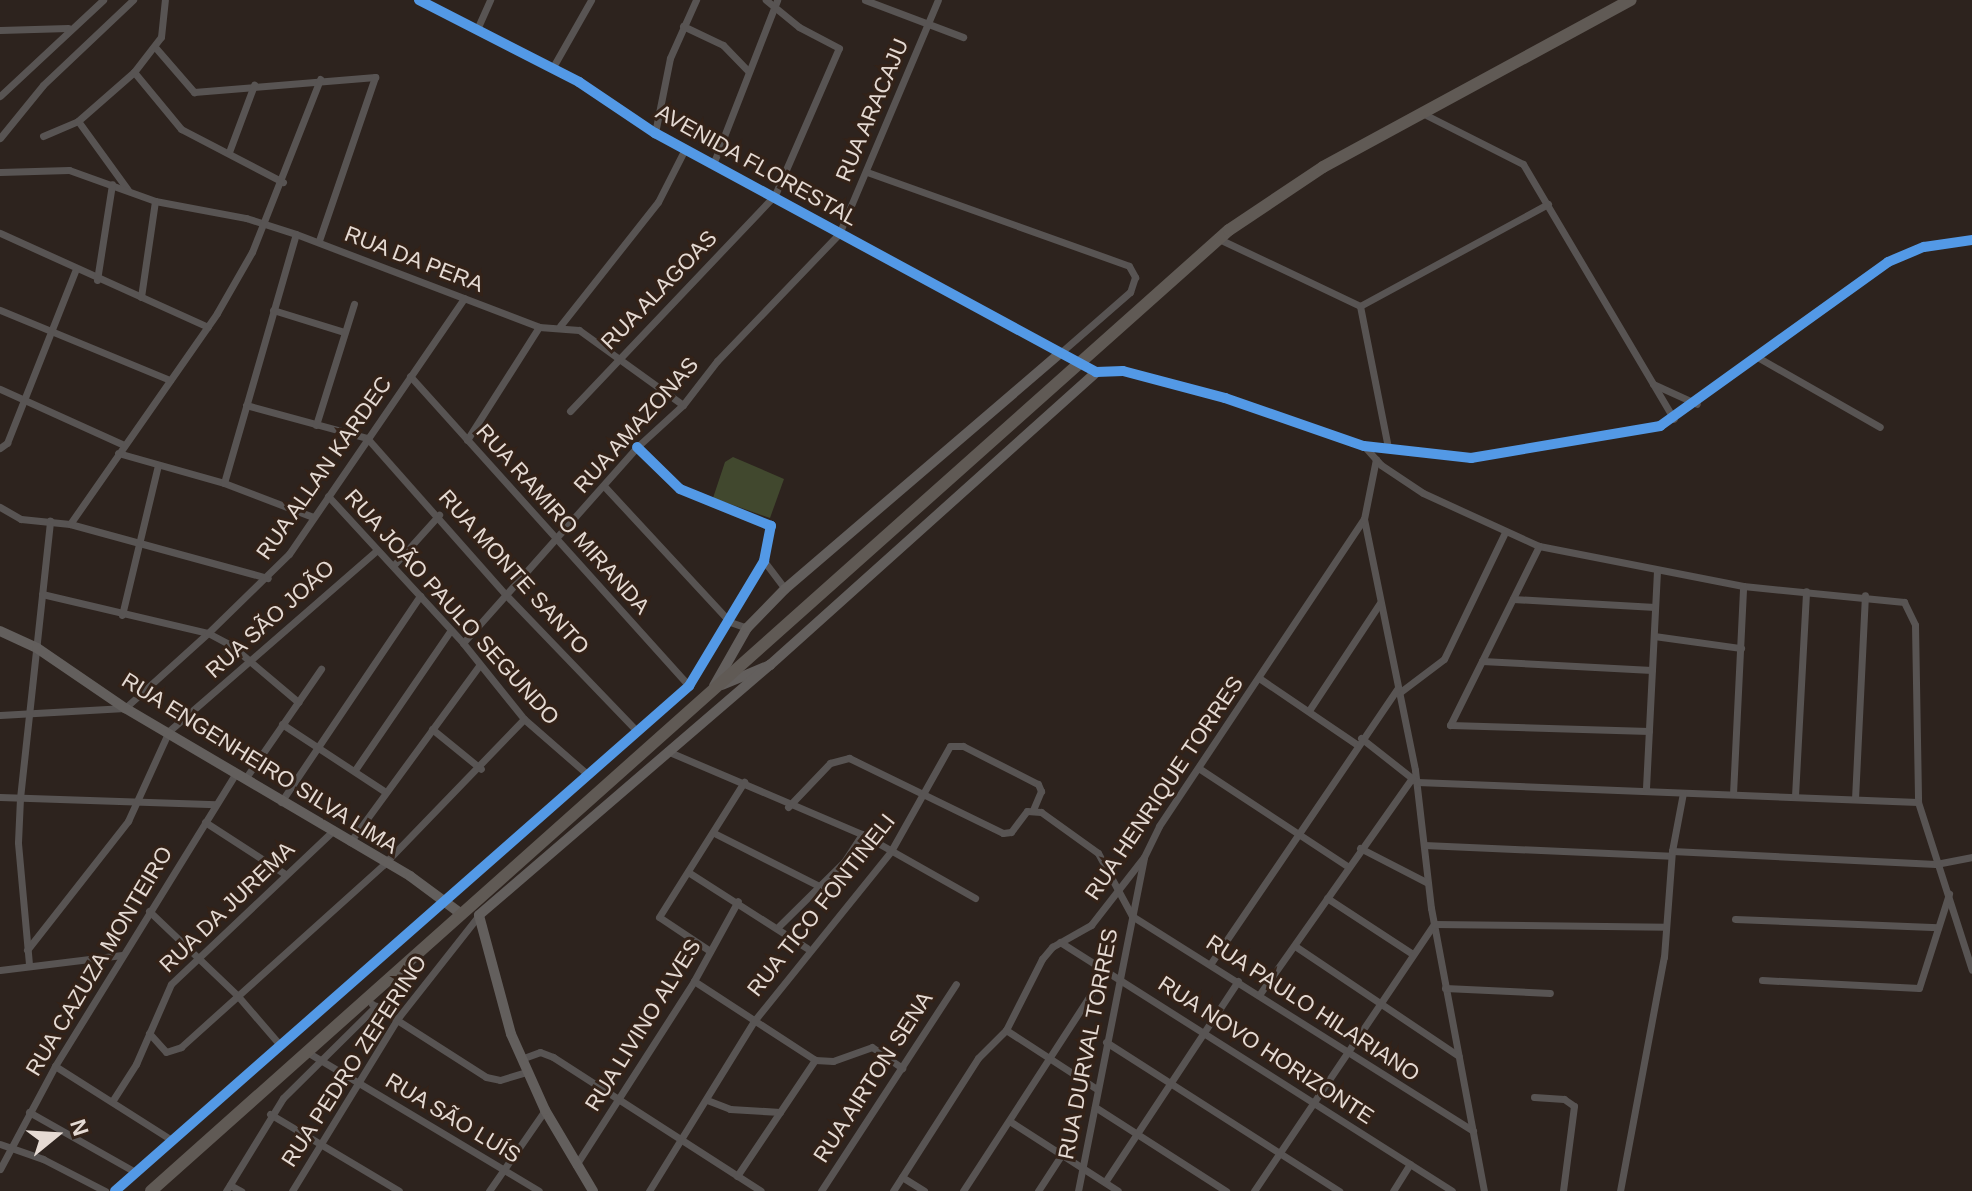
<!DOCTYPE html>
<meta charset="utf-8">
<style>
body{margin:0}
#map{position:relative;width:1972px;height:1191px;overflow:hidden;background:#2d231e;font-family:Arial,sans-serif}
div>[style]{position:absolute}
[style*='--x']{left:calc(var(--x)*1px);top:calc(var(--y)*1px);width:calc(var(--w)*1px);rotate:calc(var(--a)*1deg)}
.green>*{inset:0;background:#41482e}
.street>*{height:7px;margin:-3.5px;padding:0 3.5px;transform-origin:3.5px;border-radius:3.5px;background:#585453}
.secondary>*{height:10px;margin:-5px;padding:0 5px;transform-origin:5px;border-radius:5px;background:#635f5d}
.highway>*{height:12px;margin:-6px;padding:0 6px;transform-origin:6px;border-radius:6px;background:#605a55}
.cycleway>*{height:10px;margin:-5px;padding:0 5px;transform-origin:5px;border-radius:5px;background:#5399e6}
span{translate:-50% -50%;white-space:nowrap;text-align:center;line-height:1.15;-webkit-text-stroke:6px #332218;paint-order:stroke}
.street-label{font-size:22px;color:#e5dad3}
.north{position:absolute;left:16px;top:1095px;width:80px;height:80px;-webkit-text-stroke:6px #332218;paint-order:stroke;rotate:72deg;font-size:22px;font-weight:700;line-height:32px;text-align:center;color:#e5dad3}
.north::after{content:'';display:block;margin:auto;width:28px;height:36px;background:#e5dad3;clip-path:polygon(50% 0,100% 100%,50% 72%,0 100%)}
</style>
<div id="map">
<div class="green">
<div style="clip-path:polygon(733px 457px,784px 479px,770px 518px,713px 498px,725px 462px)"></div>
</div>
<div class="street">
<div style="--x:419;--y:0;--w:180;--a:27.1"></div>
<div style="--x:579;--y:82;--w:92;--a:33.9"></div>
<div style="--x:655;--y:133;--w:502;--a:28.46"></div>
<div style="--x:1096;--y:372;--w:27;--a:-2"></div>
<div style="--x:1123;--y:371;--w:106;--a:14.8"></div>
<div style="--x:1225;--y:398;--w:147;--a:19.1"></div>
<div style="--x:1364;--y:446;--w:108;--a:6.4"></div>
<div style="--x:1471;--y:458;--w:192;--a:-9.6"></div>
<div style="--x:1660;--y:426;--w:281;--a:-35.7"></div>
<div style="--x:1888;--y:262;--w:39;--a:-23"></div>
<div style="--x:1924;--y:247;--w:49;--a:-8.3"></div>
<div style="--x:865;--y:0;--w:105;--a:20.7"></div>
<div style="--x:683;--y:26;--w:44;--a:25.4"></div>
<div style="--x:723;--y:45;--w:36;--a:46"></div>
<div style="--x:478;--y:27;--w:30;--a:-66"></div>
<div style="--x:0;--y:30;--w:68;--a:-1.7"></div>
<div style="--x:155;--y:47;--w:60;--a:49.1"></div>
<div style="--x:194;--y:92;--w:182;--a:-4.7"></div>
<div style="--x:375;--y:77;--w:173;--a:108.9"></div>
<div style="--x:553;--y:67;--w:77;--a:-60.4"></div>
<div style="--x:134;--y:72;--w:74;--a:50.5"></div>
<div style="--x:181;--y:129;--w:115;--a:27.5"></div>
<div style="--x:0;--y:96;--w:141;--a:-43"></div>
<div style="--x:1424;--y:114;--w:111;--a:26.8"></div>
<div style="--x:1523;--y:164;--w:296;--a:59.4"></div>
<div style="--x:78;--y:121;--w:85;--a:54.1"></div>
<div style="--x:655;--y:133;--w:76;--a:-78.7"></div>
<div style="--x:670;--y:58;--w:64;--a:-65.9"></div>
<div style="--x:43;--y:136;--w:38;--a:-23"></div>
<div style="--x:78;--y:121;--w:74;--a:-41.2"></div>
<div style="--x:134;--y:72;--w:44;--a:-52.4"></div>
<div style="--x:161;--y:37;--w:37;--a:-84"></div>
<div style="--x:0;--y:138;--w:68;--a:-50.9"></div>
<div style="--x:43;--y:85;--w:124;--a:-43.4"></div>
<div style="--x:229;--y:152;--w:72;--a:-69.5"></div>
<div style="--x:714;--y:162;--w:174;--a:-68.7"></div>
<div style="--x:0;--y:172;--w:69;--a:-1.7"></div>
<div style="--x:69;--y:170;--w:91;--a:19.8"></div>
<div style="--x:155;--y:201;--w:93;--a:10.6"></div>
<div style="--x:246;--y:218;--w:52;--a:17.7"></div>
<div style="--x:296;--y:234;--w:260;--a:20.9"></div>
<div style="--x:539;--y:327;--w:40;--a:4.3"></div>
<div style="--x:579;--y:330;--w:128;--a:35.8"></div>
<div style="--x:867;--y:172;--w:278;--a:19.7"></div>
<div style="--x:1129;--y:266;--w:13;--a:61"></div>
<div style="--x:1135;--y:277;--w:16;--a:108"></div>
<div style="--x:1130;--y:292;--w:94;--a:138.9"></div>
<div style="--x:0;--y:233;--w:228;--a:24.3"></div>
<div style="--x:1219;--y:239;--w:156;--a:25.4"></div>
<div style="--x:97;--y:280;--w:97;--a:-81.1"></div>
<div style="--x:141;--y:297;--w:97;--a:-81.7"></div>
<div style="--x:1360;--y:306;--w:214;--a:-28.5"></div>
<div style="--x:1360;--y:306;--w:145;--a:78.8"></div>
<div style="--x:0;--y:310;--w:184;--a:22.4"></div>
<div style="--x:273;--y:310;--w:74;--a:17.2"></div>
<div style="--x:560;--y:326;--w:158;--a:-51.7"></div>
<div style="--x:658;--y:202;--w:59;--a:-63"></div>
<div style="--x:1759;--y:358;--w:139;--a:29.7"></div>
<div style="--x:410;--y:376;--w:417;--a:48"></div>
<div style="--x:1653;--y:384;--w:48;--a:24.4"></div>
<div style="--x:0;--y:389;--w:136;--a:24.3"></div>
<div style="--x:246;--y:405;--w:125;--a:15.3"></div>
<div style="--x:367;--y:438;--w:211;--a:48.5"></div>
<div style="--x:507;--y:596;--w:185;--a:46.1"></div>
<div style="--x:570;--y:411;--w:298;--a:-46.5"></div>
<div style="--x:775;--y:195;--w:160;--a:-66.5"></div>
<div style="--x:839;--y:48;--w:45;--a:-152.3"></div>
<div style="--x:799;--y:27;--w:43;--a:-140.7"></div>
<div style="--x:316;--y:425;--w:127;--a:-72.6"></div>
<div style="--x:467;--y:440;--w:134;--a:-57.5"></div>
<div style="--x:1364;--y:446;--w:25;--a:48"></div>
<div style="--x:1381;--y:465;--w:50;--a:33.7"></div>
<div style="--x:1423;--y:493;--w:128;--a:24.6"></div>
<div style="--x:1539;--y:546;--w:208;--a:11.1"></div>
<div style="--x:1743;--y:586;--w:162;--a:5.7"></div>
<div style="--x:1904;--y:602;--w:25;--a:64"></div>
<div style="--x:1915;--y:625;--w:177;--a:89"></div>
<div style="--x:1918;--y:802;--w:176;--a:72.2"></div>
<div style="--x:0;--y:448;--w:9;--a:-36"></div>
<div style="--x:7;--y:443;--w:185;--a:-68.4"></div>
<div style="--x:118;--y:453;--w:110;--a:15.8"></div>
<div style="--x:224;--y:483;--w:95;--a:20.9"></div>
<div style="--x:224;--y:483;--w:259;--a:-73.9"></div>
<div style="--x:604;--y:486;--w:185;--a:47.2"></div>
<div style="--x:730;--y:622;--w:18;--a:19"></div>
<div style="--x:328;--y:496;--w:200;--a:47.4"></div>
<div style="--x:463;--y:643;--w:97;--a:51.2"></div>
<div style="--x:524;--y:719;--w:82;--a:41.1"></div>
<div style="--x:0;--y:507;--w:24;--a:30"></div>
<div style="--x:21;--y:519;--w:49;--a:5.8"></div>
<div style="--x:70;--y:524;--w:205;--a:15.3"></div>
<div style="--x:1364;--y:519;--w:256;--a:78.5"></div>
<div style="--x:1415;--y:770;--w:139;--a:83.4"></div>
<div style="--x:1431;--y:908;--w:288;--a:79.4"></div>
<div style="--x:70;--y:524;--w:257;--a:-55.1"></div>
<div style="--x:217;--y:313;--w:70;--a:-60.2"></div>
<div style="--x:252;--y:252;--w:186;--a:-68.5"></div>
<div style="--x:1539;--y:546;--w:200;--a:116.4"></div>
<div style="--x:1450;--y:725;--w:199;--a:1.7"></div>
<div style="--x:764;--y:561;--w:35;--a:53"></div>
<div style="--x:393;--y:566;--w:69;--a:-48"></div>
<div style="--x:42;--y:594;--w:171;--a:13.2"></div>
<div style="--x:208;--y:633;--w:27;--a:28"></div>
<div style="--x:232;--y:646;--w:87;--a:40.3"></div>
<div style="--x:1513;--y:599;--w:142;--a:3.2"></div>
<div style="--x:122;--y:615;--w:154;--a:-76.5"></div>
<div style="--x:1654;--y:636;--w:88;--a:7.9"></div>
<div style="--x:463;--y:643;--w:262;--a:-48.4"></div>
<div style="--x:637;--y:447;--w:62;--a:-42.4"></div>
<div style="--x:683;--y:405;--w:56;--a:-52.3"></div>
<div style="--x:717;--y:361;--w:176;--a:-46.2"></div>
<div style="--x:839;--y:234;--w:254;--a:-67.1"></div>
<div style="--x:1482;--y:661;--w:170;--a:3"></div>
<div style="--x:1259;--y:678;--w:117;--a:34.2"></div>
<div style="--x:1399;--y:693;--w:56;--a:-37.1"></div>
<div style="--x:1444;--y:659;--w:141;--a:-64.3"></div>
<div style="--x:1310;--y:709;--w:127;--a:-56.6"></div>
<div style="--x:0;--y:715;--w:125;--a:-3.2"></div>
<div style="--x:125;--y:708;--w:112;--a:-42.1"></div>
<div style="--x:208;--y:633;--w:113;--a:-44.3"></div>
<div style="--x:289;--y:554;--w:310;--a:-55.6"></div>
<div style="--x:282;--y:724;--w:122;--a:33.3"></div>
<div style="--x:432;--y:729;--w:63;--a:39.2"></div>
<div style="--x:1361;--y:738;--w:71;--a:38.2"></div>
<div style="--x:1417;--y:782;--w:501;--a:2.29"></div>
<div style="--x:667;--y:751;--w:212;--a:23.1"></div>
<div style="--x:862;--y:834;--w:130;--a:29.5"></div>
<div style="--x:1200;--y:769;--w:176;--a:33.4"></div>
<div style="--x:355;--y:770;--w:168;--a:-55.6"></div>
<div style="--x:245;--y:779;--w:134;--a:-55.4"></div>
<div style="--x:1646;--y:788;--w:216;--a:-87.1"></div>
<div style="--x:1733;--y:794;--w:208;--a:-87.2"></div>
<div style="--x:1795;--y:796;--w:205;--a:-86.9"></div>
<div style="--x:0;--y:797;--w:216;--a:1.9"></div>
<div style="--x:1855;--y:799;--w:204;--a:-87.2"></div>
<div style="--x:281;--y:802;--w:249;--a:-56"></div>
<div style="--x:788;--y:807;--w:61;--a:-46.3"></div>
<div style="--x:830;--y:763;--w:20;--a:-15"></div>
<div style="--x:849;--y:758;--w:171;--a:26"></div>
<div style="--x:1003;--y:833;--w:8;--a:-7"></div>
<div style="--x:1011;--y:832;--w:26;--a:-53"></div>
<div style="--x:1027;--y:811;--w:14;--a:4"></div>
<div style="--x:1041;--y:812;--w:70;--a:35.7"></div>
<div style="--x:1098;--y:853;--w:72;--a:61.6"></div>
<div style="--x:1132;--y:916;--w:403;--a:32.2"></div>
<div style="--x:205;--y:822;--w:95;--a:33"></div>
<div style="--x:716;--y:834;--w:118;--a:26.8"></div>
<div style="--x:350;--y:842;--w:218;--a:-53.8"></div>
<div style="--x:1424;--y:845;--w:247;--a:2.5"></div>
<div style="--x:1360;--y:848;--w:74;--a:27.3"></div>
<div style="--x:1672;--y:851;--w:264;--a:2.8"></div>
<div style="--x:1936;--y:864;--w:37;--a:-11"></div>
<div style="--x:688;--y:872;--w:141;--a:32.6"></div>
<div style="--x:1327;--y:898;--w:100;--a:33.2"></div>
<div style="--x:149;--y:911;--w:122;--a:43.7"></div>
<div style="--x:237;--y:995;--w:66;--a:49.3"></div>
<div style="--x:1735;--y:919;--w:203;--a:2.3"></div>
<div style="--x:779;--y:926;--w:91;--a:-44.6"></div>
<div style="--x:844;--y:862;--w:33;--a:-57"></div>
<div style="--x:1060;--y:942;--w:464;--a:32.4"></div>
<div style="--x:1295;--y:946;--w:197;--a:33.9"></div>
<div style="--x:27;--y:950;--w:164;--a:-51.9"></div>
<div style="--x:128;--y:821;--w:99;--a:-65.5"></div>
<div style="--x:169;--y:731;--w:276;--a:-41"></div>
<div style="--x:710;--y:951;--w:61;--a:-146.3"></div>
<div style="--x:659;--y:917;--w:160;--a:-57.8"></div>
<div style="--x:1211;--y:963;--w:333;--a:-55.8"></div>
<div style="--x:29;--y:964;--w:122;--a:-95.2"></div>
<div style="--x:18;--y:842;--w:44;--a:-87.4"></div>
<div style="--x:20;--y:798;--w:279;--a:-83.8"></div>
<div style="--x:0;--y:970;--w:123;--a:-7"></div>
<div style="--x:1762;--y:980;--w:157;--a:2.9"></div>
<div style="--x:1919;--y:988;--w:99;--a:-72.3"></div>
<div style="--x:694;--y:981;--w:145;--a:33.1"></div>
<div style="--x:815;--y:1060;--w:18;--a:3"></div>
<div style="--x:833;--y:1061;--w:41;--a:-19.7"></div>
<div style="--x:872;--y:1047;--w:37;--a:35"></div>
<div style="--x:1445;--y:988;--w:105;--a:2.7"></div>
<div style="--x:1259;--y:995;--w:266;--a:-54.8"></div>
<div style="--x:372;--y:1004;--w:135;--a:32.6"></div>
<div style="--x:486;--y:1077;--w:14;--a:12"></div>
<div style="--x:500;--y:1080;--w:28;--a:-17"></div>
<div style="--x:1006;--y:1030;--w:108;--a:33"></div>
<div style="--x:149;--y:1033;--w:25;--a:48"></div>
<div style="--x:166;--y:1052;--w:16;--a:-18"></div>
<div style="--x:181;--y:1047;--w:272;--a:-42"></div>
<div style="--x:383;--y:865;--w:203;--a:-46"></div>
<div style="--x:1106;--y:1042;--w:277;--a:32.6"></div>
<div style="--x:307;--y:1052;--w:270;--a:30.9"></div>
<div style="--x:521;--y:1059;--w:20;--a:-20"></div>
<div style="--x:540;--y:1052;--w:14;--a:21"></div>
<div style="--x:553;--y:1057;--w:247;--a:32.8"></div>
<div style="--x:55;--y:1066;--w:136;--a:32.4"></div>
<div style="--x:1534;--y:1097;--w:30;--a:4"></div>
<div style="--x:1564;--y:1099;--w:12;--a:35"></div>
<div style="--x:1574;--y:1106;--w:86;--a:97.4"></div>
<div style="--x:113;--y:1100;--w:43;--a:-57.4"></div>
<div style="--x:136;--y:1064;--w:87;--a:-66.4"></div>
<div style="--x:171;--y:984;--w:221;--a:-43.4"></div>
<div style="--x:707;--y:1100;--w:25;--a:21"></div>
<div style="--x:730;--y:1109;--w:50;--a:3.4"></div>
<div style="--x:1095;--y:1107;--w:156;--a:32.7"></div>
<div style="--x:29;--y:1112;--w:122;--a:29.5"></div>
<div style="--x:270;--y:1114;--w:150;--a:30.8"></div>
<div style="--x:1011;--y:1122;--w:127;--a:32.8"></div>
<div style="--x:0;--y:1144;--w:46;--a:19.2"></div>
<div style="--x:43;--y:1159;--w:70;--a:27.3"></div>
<div style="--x:576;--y:1165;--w:219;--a:-57.3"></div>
<div style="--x:694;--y:981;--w:91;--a:-61.2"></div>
<div style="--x:0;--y:1169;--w:117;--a:-61.9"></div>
<div style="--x:55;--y:1066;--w:343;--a:-58.3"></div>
<div style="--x:737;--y:1176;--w:140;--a:-56.1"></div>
<div style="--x:902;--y:1177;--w:26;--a:32"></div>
<div style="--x:1105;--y:1182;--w:241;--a:-56.5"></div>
<div style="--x:230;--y:1185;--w:13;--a:29"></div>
<div style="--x:115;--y:1191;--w:765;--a:-41.34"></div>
<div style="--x:689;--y:686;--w:146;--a:-59"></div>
<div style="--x:764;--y:561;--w:36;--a:-79"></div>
<div style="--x:771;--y:526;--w:98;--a:-157.9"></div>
<div style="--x:680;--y:489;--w:60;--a:-135.7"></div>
<div style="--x:226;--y:1191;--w:109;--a:-58.5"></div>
<div style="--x:283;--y:1098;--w:131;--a:-44.7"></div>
<div style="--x:292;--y:1191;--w:203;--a:-58.5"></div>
<div style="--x:398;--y:1018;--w:131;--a:-51.8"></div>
<div style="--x:489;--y:1191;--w:98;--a:-55.3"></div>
<div style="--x:649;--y:1191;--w:200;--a:-58.3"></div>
<div style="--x:754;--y:1021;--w:218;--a:-51.1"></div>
<div style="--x:891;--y:851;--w:120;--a:-60.7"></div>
<div style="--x:950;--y:746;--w:13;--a:0"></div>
<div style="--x:963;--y:746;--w:84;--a:26.9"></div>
<div style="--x:1038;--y:784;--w:8;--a:67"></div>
<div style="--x:1041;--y:791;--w:21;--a:113"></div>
<div style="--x:821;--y:1191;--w:247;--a:-56.9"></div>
<div style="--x:893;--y:1191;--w:158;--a:-57.4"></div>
<div style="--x:978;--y:1058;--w:40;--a:-45"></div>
<div style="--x:1006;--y:1030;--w:80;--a:-63.1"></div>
<div style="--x:1042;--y:959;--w:16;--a:-50"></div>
<div style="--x:1052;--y:947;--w:45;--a:-29.4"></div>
<div style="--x:1091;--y:925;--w:86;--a:-52.1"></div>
<div style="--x:1144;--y:857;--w:34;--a:-64"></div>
<div style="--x:1159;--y:826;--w:369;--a:-56.3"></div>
<div style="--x:1364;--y:519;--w:61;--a:-78.7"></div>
<div style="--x:963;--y:1191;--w:262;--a:-57"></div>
<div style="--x:1038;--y:1191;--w:44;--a:-57"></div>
<div style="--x:1078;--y:1191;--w:340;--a:-78.8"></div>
<div style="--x:1254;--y:1191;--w:322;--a:-56"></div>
<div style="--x:1434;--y:924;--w:232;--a:0.7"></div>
<div style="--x:1393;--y:1191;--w:32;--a:-58"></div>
<div style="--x:1620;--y:1191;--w:238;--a:-79.4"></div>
<div style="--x:1664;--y:957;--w:106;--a:-85.7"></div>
<div style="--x:1672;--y:851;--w:59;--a:-79.3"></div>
</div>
<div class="secondary">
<div style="--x:0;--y:631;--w:41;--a:24.7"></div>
<div style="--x:37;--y:648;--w:107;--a:34.3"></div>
<div style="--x:125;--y:708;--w:331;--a:30.5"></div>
<div style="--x:410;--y:876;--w:62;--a:36.5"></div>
<div style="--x:722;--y:685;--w:52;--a:-22.6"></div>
<div style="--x:770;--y:665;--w:438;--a:-41.9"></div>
<div style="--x:714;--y:686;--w:67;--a:-60.4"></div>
<div style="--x:747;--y:628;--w:54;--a:-45.7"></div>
<div style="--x:785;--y:589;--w:361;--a:-40.6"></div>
<div style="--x:593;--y:1191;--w:94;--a:-120.7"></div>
<div style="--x:545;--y:1110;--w:83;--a:-114.1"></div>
<div style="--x:511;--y:1034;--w:123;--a:-105.1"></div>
<div style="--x:479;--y:915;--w:384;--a:-40.7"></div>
</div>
<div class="highway">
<div style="--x:151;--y:1191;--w:1444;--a:-41.72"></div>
<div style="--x:1229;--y:230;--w:113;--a:-33.8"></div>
<div style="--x:1323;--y:167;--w:350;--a:-28.5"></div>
</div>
<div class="cycleway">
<div style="--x:419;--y:0;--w:180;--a:27.1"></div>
<div style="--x:579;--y:82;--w:92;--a:33.9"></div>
<div style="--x:655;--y:133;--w:502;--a:28.46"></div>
<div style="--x:1096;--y:372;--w:27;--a:-2"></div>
<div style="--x:1123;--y:371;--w:106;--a:14.8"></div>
<div style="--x:1225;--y:398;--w:147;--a:19.1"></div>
<div style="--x:1364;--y:446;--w:108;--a:6.4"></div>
<div style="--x:1471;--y:458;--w:192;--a:-9.6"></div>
<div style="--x:1660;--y:426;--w:281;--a:-35.7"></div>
<div style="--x:1888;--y:262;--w:39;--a:-23"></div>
<div style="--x:1924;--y:247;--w:49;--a:-8.3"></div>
<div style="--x:115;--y:1191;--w:765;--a:-41.34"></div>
<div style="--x:689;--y:686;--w:146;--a:-59"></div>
<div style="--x:764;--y:561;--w:36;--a:-79"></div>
<div style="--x:771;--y:526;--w:98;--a:-157.9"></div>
<div style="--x:680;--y:489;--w:60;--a:-135.7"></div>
</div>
<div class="street-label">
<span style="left:872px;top:110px;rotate:-67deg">RUA ARACAJU</span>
<span style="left:757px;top:165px;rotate:29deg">AVENIDA FLORESTAL</span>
<span style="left:414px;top:259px;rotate:21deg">RUA DA PERA</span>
<span style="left:659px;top:290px;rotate:-46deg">RUA ALAGOAS</span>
<span style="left:636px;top:425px;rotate:-48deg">RUA AMAZONAS</span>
<span style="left:324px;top:468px;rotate:-55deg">RUA ALLAN KARDEC</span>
<span style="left:563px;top:519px;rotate:48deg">RUA RAMIRO MIRANDA</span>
<span style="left:514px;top:572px;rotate:48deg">RUA MONTE SANTO</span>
<span style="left:452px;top:607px;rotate:48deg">RUA JOÃO PAULO SEGUNDO</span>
<span style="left:270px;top:619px;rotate:-42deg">RUA SÃO JOÃO</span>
<span style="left:260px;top:763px;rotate:32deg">RUA ENGENHEIRO SILVA LIMA</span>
<span style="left:1164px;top:788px;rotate:-56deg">RUA HENRIQUE TORRES</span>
<span style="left:821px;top:905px;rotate:-52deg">RUA TICO FONTINELI</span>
<span style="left:227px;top:907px;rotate:-44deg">RUA DA JUREMA</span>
<span style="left:99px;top:961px;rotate:-59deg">RUA CAZUZA MONTEIRO</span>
<span style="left:1313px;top:1008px;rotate:33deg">RUA PAULO HILARIANO</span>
<span style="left:643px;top:1025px;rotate:-58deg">RUA LIVINO ALVES</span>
<span style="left:1088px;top:1044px;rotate:-79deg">RUA DURVAL TORRES</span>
<span style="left:1266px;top:1050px;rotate:33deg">RUA NOVO HORIZONTE</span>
<span style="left:354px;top:1061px;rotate:-57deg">RUA PEDRO ZEFERINO</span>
<span style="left:873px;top:1077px;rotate:-57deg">RUA AIRTON SENA</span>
<span style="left:453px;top:1118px;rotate:31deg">RUA SÃO LUÍS</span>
</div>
<div class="north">N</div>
</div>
